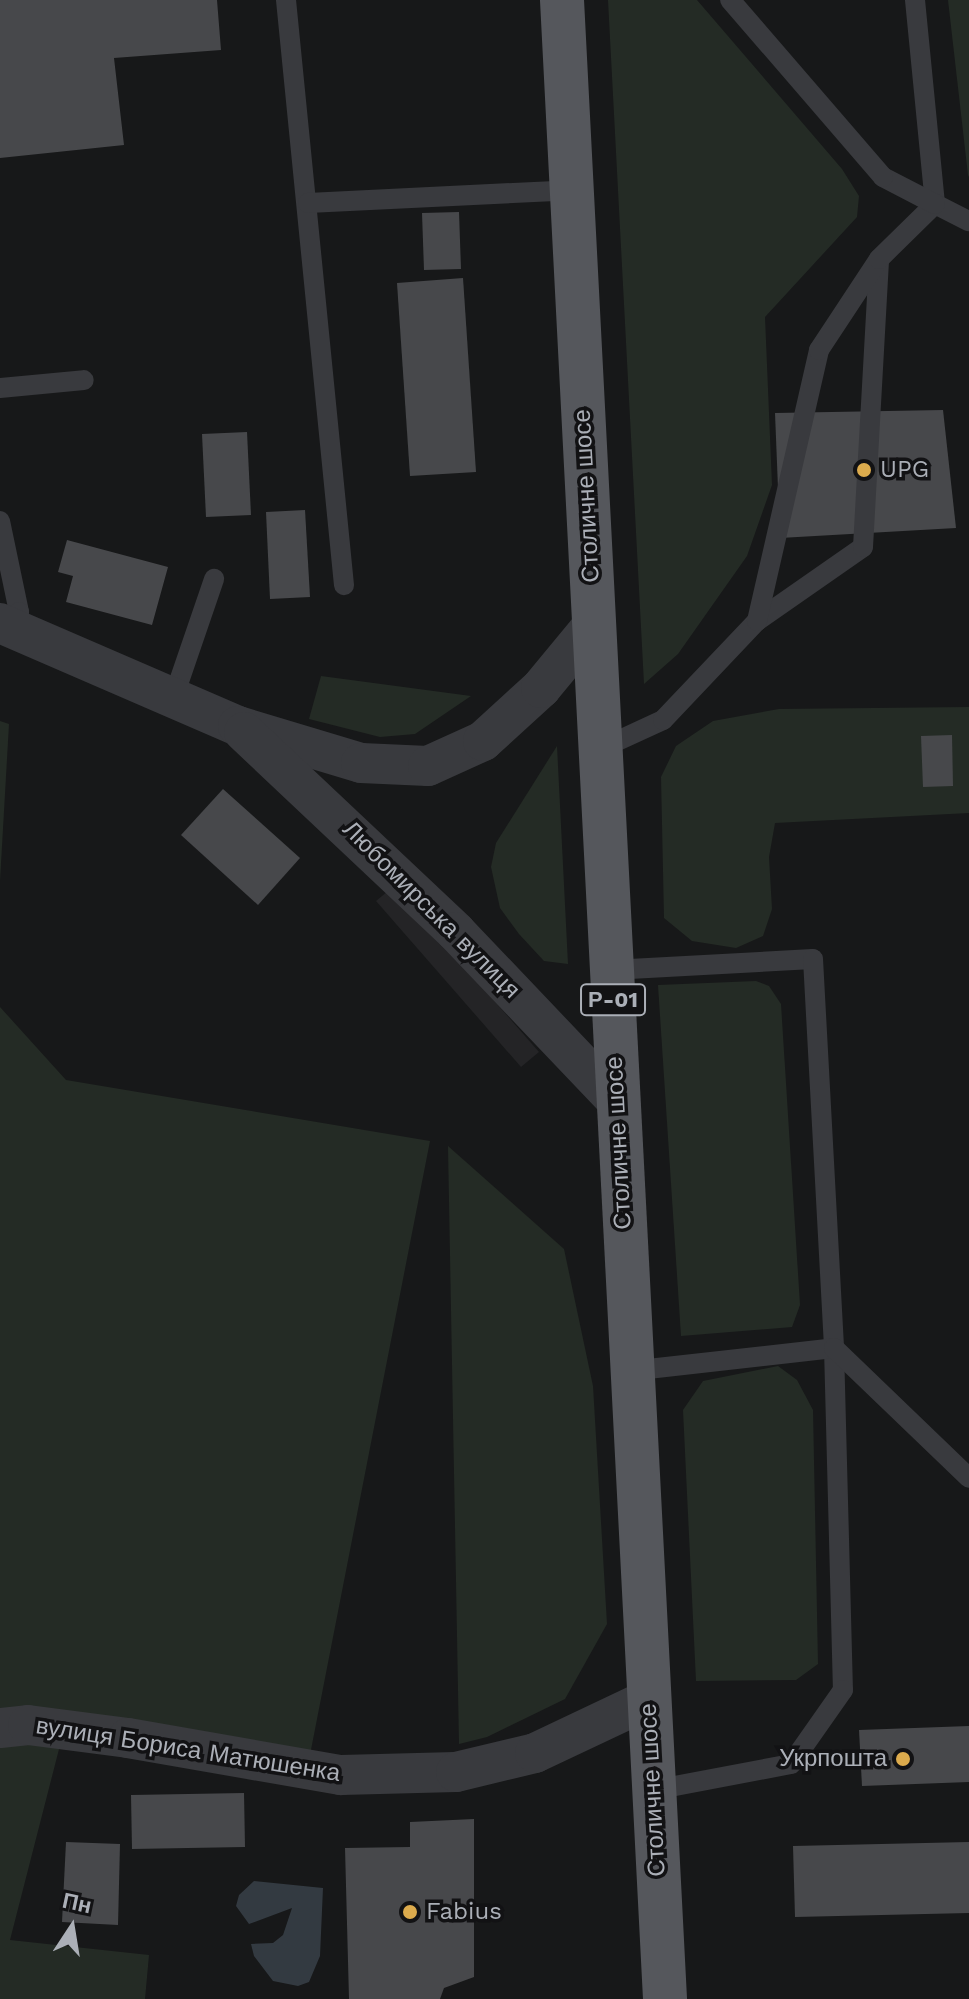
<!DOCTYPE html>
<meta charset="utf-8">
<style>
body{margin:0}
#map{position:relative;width:969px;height:1999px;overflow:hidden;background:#171819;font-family:"Work Sans",sans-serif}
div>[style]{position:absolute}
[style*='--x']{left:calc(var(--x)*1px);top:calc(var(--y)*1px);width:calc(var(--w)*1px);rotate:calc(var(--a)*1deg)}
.built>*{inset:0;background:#242426}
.green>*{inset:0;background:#242b25}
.water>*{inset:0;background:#333a41}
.building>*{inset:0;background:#47484b}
.lane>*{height:20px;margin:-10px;padding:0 10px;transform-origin:10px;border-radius:10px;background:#393a3e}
.street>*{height:40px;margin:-20px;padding:0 20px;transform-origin:20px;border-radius:20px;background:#393a3e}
.primary>*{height:44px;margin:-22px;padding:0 22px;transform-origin:22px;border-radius:22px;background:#55575c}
.dots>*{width:22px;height:22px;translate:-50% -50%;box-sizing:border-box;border:4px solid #121214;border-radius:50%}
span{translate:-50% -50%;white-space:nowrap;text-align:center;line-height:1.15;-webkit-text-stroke:7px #121214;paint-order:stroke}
.shield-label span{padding:2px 6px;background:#121214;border:2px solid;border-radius:6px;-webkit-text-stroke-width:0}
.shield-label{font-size:22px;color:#abafb7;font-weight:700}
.poi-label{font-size:24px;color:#abafb7}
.left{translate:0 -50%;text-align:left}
.right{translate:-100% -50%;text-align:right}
.street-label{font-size:24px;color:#abafb7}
.north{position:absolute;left:32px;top:1887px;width:80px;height:80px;-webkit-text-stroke:6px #121214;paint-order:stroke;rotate:12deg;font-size:22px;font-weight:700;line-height:32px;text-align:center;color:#abafb7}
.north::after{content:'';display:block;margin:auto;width:28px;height:36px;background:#abafb7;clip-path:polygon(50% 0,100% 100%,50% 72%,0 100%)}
</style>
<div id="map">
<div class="built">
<div style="clip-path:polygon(394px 886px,539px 1052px,521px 1067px,376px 901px)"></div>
</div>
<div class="green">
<div style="clip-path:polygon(608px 0,697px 0,842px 169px,859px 196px,857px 217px,765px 317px,772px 485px,747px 556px,678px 654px,644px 684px)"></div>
<div style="clip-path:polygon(948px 0,969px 0,969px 177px,968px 175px)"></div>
<div style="clip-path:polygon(321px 676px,471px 696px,415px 734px,380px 737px,309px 719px)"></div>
<div style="clip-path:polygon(969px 707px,969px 813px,775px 823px,769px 857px,772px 909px,763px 936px,736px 948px,692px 941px,664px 918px,661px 777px,676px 746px,713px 721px,779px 709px)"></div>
<div style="clip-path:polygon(0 721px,9px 724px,0 881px)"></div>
<div style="clip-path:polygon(557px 746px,568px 964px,544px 961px,519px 934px,500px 908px,491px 867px,496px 843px)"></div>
<div style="clip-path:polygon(756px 981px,769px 986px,781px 1004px,800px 1305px,792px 1327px,681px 1336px,658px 985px)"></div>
<div style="clip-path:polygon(0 1007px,66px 1080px,430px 1141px,309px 1760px,67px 1718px,10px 1940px,149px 1955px,145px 1999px,0 1999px)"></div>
<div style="clip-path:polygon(448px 1146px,564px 1249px,593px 1386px,607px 1624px,565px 1699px,487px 1737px,459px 1744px)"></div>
<div style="clip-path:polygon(778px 1366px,797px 1380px,813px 1410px,818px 1664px,796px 1680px,696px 1681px,683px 1410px,703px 1381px)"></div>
</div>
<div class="water">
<div style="clip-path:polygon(254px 1881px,323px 1888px,320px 1956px,309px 1982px,298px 1986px,273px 1981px,254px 1956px,251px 1944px,273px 1943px,283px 1935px,292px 1908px,249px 1924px,236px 1906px,239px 1895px)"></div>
</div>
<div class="building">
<div style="clip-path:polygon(0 0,217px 0,221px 50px,114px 58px,124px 145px,0 158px)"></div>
<div style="clip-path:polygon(459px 212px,461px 269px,424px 270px,422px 213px)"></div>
<div style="clip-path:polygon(463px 278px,476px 472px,410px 476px,397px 283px)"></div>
<div style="clip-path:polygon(943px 410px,956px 528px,780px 538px,775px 413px)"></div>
<div style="clip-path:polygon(247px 432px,251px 515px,206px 517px,202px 434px)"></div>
<div style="clip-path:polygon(305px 510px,310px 597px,270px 599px,266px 512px)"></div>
<div style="clip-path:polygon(67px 540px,168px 567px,152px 625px,66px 602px,73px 576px,58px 572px)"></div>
<div style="clip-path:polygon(952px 735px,953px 786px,923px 787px,921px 736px)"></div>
<div style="clip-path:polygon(223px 789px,300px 858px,258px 905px,181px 835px)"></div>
<div style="clip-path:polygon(969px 1726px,969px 1782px,862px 1786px,859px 1730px)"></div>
<div style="clip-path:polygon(244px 1793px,245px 1847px,132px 1849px,131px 1795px)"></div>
<div style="clip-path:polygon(474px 1819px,474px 1977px,444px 1988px,440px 1999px,349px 1999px,345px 1848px,410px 1847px,410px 1822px)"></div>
<div style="clip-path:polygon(66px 1842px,120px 1844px,118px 1925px,62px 1922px)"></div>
<div style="clip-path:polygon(969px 1842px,969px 1913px,795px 1917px,793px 1846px)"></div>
</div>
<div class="lane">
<div style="--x:286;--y:0;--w:588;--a:84.34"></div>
<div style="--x:915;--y:0;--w:205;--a:84.4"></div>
<div style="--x:935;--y:204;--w:38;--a:27"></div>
<div style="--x:308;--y:203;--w:263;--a:-2.8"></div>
<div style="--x:0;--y:388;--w:84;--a:-5.4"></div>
<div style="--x:0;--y:521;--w:93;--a:78.2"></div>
<div style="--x:19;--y:612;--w:17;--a:111"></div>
<div style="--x:757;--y:621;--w:129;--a:-34.9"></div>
<div style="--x:863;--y:547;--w:286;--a:-86.8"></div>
<div style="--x:174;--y:696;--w:124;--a:-71.1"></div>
<div style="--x:600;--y:749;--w:69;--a:-24.7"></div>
<div style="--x:663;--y:720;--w:137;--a:-46.5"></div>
<div style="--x:757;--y:621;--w:278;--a:-77.1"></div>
<div style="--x:819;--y:350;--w:109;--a:-56.6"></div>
<div style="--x:879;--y:259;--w:78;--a:-44.5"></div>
<div style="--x:935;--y:204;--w:59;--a:-152.6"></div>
<div style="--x:883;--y:177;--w:234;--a:-130.8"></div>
<div style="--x:611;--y:970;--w:202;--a:-3.1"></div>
<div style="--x:813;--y:959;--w:390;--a:86.9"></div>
<div style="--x:834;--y:1348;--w:342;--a:88.5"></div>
<div style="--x:843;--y:1690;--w:90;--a:125.1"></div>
<div style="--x:791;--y:1764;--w:139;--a:169.3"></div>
<div style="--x:630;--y:1371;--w:205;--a:-6.4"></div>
<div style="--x:834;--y:1348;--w:187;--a:43.9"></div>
</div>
<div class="street">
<div style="--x:0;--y:623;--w:259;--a:23.4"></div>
<div style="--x:238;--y:726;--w:128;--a:16.7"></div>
<div style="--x:361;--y:763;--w:67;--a:2.6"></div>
<div style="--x:428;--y:766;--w:60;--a:-24.4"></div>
<div style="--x:483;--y:741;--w:79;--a:-42.4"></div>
<div style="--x:541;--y:688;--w:83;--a:-50.4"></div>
<div style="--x:244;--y:732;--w:291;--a:43.3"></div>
<div style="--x:456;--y:932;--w:233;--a:46.4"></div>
<div style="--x:0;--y:1728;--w:28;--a:-6"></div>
<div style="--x:28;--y:1725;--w:101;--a:7.4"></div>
<div style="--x:128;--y:1738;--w:216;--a:9.9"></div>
<div style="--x:341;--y:1775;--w:115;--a:-1.5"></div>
<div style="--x:456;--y:1772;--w:81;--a:-13.5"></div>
<div style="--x:535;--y:1753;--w:126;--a:-25.3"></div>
</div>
<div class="primary">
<div style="--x:562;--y:0;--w:2002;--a:87.05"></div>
</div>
<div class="dots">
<div style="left:864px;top:470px;background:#dcab4d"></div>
<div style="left:903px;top:1759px;background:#dcab4d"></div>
<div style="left:410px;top:1912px;background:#dcab4d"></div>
</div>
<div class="shield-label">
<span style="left:613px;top:1000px">Р-01</span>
</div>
<div class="poi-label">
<span class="left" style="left:880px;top:470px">UPG</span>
<span class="right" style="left:887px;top:1759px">Укрпошта</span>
<span class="left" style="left:426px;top:1912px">Fabius</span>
</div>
<div class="street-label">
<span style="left:587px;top:496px;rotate:-93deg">Столичне шосе</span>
<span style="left:431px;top:910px;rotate:45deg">Любомирська вулиця</span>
<span style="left:619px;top:1143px;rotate:-93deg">Столичне шосе</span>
<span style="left:188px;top:1750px;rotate:9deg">вулиця Бориса Матюшенка</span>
<span style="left:653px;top:1790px;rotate:-93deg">Столичне шосе</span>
</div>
<div class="north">Пн</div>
</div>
